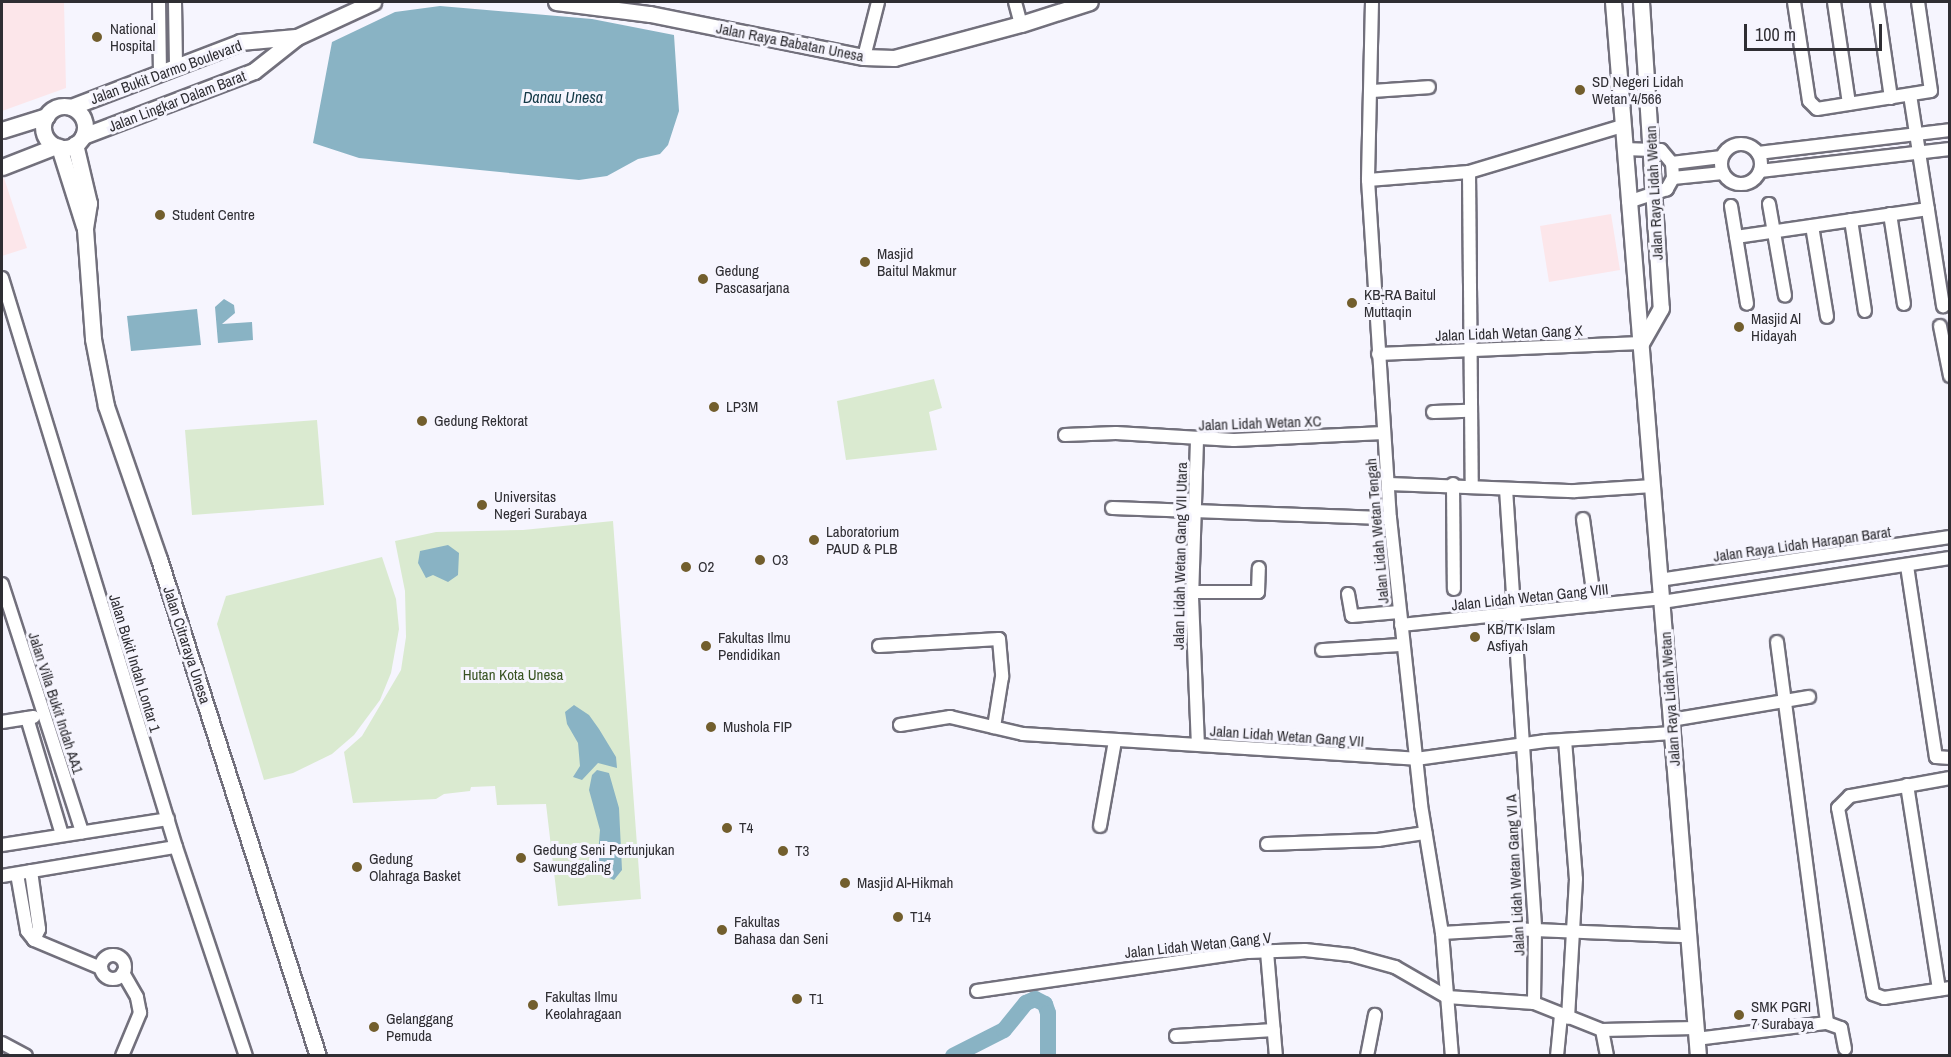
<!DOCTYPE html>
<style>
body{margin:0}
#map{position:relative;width:1951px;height:1057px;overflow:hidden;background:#f6f5fe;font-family:"Archivo Narrow",sans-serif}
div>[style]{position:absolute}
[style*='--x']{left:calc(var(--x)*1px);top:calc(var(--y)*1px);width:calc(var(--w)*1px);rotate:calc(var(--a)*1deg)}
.commercial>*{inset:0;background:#fce6ea}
.green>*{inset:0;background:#daead0}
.water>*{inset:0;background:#89b3c4}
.river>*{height:16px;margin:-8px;padding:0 8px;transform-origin:8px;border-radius:8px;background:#89b3c4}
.roads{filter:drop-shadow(2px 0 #72707c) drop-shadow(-2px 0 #72707c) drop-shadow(0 2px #72707c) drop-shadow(0 -2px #72707c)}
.minor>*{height:12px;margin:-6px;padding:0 6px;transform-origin:6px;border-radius:6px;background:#fff}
.minor>.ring{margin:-6px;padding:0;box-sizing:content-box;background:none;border:12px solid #fff;border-radius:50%}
.major>*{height:15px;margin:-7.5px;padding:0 7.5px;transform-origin:7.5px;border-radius:7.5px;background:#fff}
.major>.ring{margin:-7.5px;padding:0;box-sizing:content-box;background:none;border:15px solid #fff;border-radius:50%}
.dots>*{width:16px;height:16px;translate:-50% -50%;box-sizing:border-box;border:3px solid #f6f5fe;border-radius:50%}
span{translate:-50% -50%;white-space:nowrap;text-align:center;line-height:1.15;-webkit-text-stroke:6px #f6f5fe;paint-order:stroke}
.poi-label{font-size:15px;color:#2f2e33}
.left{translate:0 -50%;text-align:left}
.street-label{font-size:15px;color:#2f2e33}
.park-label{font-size:15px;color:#385322}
.water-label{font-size:16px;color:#133947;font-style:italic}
.frame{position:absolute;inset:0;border:3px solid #2f2e33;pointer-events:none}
.scale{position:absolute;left:1744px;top:24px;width:138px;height:27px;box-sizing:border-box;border:3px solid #2f2e33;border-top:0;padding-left:8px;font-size:18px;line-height:21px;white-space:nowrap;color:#2f2e33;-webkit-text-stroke:4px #f6f5fe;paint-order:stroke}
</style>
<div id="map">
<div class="commercial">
<div style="clip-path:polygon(2px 2px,64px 2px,66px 88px,2px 111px)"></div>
<div style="clip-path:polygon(4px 178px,27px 248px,2px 256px,2px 179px)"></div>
<div style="clip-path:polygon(1611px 214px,1620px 270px,1549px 282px,1540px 226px)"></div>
</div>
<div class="green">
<div style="clip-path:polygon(934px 379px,942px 408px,929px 412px,937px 450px,846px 460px,837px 401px)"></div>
<div style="clip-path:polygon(317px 420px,324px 505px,192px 515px,185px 430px)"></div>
<div style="clip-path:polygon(613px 521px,641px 899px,558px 906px,546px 804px,497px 805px,495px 786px,471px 787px,470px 791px,444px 794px,436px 799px,353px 803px,344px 752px,362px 736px,401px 670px,406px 637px,405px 591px,395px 541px,436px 532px,523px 530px)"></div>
<div style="clip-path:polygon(382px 557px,396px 599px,399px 629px,391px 673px,380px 700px,354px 735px,332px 754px,293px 773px,264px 780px,217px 624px,226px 596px)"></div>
</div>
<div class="water">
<div style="clip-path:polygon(440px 6px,592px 19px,674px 35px,679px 111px,668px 145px,660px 154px,638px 159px,607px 176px,579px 180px,359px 158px,313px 143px,332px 42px,395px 12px)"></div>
<div style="clip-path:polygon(224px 299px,234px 305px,235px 313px,222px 324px,252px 322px,253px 340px,218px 343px,215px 307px)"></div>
<div style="clip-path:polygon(197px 309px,201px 345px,131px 351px,127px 316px)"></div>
<div style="clip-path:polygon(448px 545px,459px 553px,458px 575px,448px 582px,433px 575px,426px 578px,418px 563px,420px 551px)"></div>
<div style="clip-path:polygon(574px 705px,589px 715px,599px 729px,616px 757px,617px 768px,598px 763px,582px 780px,573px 777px,580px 766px,578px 743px,567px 724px,565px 712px)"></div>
<div style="clip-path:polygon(597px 770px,609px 773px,619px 808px,622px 870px,614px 880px,600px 874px,597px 867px,600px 830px,589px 790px,592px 775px)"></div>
</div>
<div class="river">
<div style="--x:953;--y:1056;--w:57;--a:-27"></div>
<div style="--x:1004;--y:1030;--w:35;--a:-51"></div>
<div style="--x:1026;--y:1003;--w:10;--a:-24"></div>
<div style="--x:1035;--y:999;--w:11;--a:27"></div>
<div style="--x:1045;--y:1004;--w:9;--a:72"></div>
<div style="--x:1048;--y:1013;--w:43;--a:90"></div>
</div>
<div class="roads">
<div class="minor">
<div style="--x:159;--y:2;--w:70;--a:89.2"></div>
<div style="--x:175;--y:2;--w:64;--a:89.1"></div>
<div style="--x:1015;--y:2;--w:23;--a:75"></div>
<div style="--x:1372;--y:2;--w:178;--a:91.3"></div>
<div style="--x:1368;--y:180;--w:339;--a:86.3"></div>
<div style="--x:1390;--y:518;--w:289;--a:83.8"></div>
<div style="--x:1421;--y:805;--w:130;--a:80.7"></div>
<div style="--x:1442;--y:933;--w:123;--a:85.4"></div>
<div style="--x:1794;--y:2;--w:100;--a:81.4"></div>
<div style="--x:1809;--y:101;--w:11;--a:45"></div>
<div style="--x:1817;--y:109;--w:115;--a:-9"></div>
<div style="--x:1931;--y:91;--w:90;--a:-98.3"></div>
<div style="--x:1834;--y:2;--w:103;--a:81.6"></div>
<div style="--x:1877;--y:2;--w:97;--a:81.7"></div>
<div style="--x:864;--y:57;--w:57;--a:-75.7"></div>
<div style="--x:1371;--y:91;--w:58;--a:-3.9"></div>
<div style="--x:1910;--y:95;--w:214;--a:81.1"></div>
<div class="ring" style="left:1721px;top:144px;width:28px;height:28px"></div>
<div style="--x:1624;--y:149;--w:37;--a:2"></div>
<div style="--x:1661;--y:150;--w:17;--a:50"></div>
<div style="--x:1672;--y:163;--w:15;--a:86"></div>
<div style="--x:1673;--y:178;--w:13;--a:119"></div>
<div style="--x:1667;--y:189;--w:41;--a:161.6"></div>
<div style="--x:1758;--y:153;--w:193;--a:-6.8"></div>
<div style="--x:1672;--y:163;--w:50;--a:-6.8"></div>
<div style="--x:1760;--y:171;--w:191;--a:-6.6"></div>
<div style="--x:1469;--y:172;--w:314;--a:89.5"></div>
<div style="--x:1673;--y:178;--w:50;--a:-5.7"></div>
<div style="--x:1368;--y:180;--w:101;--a:-4.5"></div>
<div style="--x:1469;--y:172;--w:160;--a:-16.7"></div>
<div style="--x:1769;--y:204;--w:93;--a:80.1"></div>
<div style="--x:1731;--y:206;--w:99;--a:80.7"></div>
<div style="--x:1890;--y:214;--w:91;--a:81.2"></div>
<div style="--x:1851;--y:220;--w:92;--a:81.3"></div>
<div style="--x:1812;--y:226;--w:92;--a:80.6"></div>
<div style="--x:1736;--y:237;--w:194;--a:-8.3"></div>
<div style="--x:2;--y:278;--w:595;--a:73"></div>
<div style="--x:176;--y:847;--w:220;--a:71.5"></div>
<div style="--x:1940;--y:326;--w:51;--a:78.7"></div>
<div style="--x:1378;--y:354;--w:263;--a:-2.4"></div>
<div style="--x:1433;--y:412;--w:36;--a:-2"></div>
<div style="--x:1065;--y:435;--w:51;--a:-2.2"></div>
<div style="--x:1116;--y:433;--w:118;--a:3.4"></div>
<div style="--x:1234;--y:440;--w:150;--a:-2.7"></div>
<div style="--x:1197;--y:440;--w:157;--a:91.8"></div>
<div style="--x:1192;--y:597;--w:147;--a:87.7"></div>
<div style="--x:1389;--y:484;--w:186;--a:2.2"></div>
<div style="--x:1575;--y:491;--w:78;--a:-3.7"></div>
<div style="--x:1453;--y:484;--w:105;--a:89.5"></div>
<div style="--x:1506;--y:489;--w:441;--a:86.2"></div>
<div style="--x:1535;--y:929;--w:74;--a:90.8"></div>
<div style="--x:1112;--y:508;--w:278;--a:2.1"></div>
<div style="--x:1583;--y:519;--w:87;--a:82.1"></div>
<div style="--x:1907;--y:566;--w:193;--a:81.4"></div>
<div style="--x:1936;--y:757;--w:14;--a:4"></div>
<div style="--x:1659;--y:580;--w:294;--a:-8.4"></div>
<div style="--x:2;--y:584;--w:261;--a:72.1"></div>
<div style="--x:1192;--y:592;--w:66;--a:0"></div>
<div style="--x:1258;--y:592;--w:24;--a:-88"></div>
<div style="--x:1348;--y:594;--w:22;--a:80"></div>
<div style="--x:1352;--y:616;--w:47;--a:-4.9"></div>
<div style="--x:1662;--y:602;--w:291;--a:-8.7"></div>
<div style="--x:1401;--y:625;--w:261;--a:-5.9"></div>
<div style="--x:1777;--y:642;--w:384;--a:82.5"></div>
<div style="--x:879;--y:646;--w:120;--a:-3.3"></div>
<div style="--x:999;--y:639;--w:38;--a:85"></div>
<div style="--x:1002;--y:677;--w:51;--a:99.1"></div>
<div style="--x:1322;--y:650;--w:80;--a:-3.6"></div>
<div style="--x:27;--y:718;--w:122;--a:73.3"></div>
<div style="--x:1671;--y:720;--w:140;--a:-9.5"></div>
<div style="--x:2;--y:722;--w:32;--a:-9"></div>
<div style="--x:900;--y:725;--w:51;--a:-9.1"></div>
<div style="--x:950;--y:717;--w:75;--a:13.1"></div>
<div style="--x:1023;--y:734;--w:394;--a:3.6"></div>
<div style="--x:1416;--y:759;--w:131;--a:-7.9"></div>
<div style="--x:1546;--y:741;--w:127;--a:-3.6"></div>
<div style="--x:1565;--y:740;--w:139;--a:85.5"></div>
<div style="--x:1576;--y:879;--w:139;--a:93.3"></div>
<div style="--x:1950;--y:778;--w:102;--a:169.8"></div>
<div style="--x:1850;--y:796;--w:17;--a:135"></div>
<div style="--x:1838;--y:808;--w:189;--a:79.3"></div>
<div style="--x:1873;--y:994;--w:12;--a:20"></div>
<div style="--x:1884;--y:998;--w:67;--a:-8.6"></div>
<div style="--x:1907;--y:785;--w:207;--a:81.1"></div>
<div style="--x:1100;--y:826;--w:86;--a:-80"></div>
<div style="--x:1267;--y:844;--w:111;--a:-2.1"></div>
<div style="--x:1378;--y:840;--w:48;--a:-8.5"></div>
<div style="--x:2;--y:845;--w:168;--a:-8.9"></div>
<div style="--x:31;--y:871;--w:59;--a:82.1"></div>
<div style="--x:39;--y:929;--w:12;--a:114"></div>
<div style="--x:17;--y:874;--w:58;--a:80"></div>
<div style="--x:27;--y:931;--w:11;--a:52"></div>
<div style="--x:34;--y:940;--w:73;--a:22.7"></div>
<div style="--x:2;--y:876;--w:176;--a:-9.5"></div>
<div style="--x:1442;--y:933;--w:68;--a:-3.4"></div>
<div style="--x:1510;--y:929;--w:178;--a:2.3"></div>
<div style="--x:1267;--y:952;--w:104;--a:85.1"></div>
<div class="ring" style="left:101px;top:955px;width:12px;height:12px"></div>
<div style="--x:977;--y:991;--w:274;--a:-8.2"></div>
<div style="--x:1248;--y:952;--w:57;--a:-2"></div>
<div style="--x:1305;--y:950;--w:46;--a:6.2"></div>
<div style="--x:1351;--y:955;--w:46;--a:15.3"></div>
<div style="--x:1395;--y:967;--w:60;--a:30"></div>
<div style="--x:1447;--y:997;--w:87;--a:3.9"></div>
<div style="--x:1534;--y:1003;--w:73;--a:21.7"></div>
<div style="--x:1602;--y:1030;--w:93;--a:-1.2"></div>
<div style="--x:1602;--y:1030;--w:26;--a:79"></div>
<div style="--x:1176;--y:1036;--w:98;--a:-3.5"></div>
<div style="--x:1696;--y:1039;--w:132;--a:-7"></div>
<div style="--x:1827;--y:1023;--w:15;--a:20"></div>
<div style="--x:1841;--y:1028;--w:21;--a:79"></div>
<div style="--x:2;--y:1043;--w:27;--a:28"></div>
<div style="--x:122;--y:1056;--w:47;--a:-67.3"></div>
<div style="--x:140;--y:1013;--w:16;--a:-101"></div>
<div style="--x:137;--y:997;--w:28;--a:-120"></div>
<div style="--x:1367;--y:1056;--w:42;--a:-79"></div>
<div style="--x:1557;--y:1056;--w:41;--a:-84.4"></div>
</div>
<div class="major">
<div style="--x:556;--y:2;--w:95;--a:7.3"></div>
<div style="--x:650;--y:14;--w:218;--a:11.4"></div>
<div style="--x:864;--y:57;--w:30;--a:2"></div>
<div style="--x:894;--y:58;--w:131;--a:-15"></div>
<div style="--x:1021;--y:24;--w:72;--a:-17.7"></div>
<div style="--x:1613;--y:2;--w:1057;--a:85.39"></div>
<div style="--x:1641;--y:2;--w:307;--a:86.3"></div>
<div style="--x:1661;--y:308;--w:40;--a:119.7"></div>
<div class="ring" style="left:43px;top:106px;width:27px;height:27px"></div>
<div style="--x:71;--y:107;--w:181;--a:-21"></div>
<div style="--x:240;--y:42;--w:56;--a:-5.1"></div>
<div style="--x:2;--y:130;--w:47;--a:-17.3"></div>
<div style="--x:83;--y:136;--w:183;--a:-20.8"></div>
<div style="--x:254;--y:71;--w:55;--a:-38.3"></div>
<div style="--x:297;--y:37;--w:84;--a:-24.7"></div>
<div style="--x:75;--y:144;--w:61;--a:76.7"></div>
<div style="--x:89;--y:203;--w:26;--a:99"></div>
<div style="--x:85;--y:229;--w:110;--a:85.8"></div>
<div style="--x:93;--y:339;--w:68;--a:79"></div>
<div style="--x:106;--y:406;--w:162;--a:70.9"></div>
<div style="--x:159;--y:559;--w:522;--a:72.26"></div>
<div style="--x:59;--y:147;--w:83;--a:72.4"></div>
<div style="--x:2;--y:167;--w:58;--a:-21.3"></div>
</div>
</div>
<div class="dots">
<div style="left:97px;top:37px;background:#725e2d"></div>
<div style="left:1580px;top:90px;background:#725e2d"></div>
<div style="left:160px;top:215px;background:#725e2d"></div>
<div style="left:865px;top:262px;background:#725e2d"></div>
<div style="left:703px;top:279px;background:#725e2d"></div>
<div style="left:1352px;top:303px;background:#725e2d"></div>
<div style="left:1739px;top:327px;background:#725e2d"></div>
<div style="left:714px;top:407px;background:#725e2d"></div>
<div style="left:422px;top:421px;background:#725e2d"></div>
<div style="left:482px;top:505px;background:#725e2d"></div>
<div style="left:814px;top:540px;background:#725e2d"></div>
<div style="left:760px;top:560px;background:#725e2d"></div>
<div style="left:686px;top:567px;background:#725e2d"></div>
<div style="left:1475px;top:637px;background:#725e2d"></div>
<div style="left:706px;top:646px;background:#725e2d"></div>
<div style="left:711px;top:727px;background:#725e2d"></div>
<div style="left:727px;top:828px;background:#725e2d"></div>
<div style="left:783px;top:851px;background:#725e2d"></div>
<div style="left:521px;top:858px;background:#725e2d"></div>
<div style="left:357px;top:867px;background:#725e2d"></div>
<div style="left:845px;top:883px;background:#725e2d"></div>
<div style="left:898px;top:917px;background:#725e2d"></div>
<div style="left:722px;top:930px;background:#725e2d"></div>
<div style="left:797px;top:999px;background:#725e2d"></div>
<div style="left:533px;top:1005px;background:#725e2d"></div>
<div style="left:1739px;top:1015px;background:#725e2d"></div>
<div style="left:374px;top:1027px;background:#725e2d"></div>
</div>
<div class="poi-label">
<span class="left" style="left:110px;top:37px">National<br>Hospital</span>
<span class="left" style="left:1592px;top:90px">SD Negeri Lidah<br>Wetan 4/566</span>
<span class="left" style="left:172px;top:215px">Student Centre</span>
<span class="left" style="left:877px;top:262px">Masjid<br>Baitul Makmur</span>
<span class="left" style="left:715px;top:279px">Gedung<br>Pascasarjana</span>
<span class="left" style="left:1364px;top:303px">KB-RA Baitul<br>Muttaqin</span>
<span class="left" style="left:1751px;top:327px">Masjid Al<br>Hidayah</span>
<span class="left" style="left:726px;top:407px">LP3M</span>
<span class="left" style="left:434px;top:421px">Gedung Rektorat</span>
<span class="left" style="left:494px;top:505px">Universitas<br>Negeri Surabaya</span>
<span class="left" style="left:826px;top:540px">Laboratorium<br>PAUD &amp; PLB</span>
<span class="left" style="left:772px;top:560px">O3</span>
<span class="left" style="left:698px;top:567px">O2</span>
<span class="left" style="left:1487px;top:637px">KB/TK Islam<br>Asfiyah</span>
<span class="left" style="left:718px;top:646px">Fakultas Ilmu<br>Pendidikan</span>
<span class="left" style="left:723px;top:727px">Mushola FIP</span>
<span class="left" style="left:739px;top:828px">T4</span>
<span class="left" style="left:533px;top:858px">Gedung Seni Pertunjukan<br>Sawunggaling</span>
<span class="left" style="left:795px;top:851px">T3</span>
<span class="left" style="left:369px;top:867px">Gedung<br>Olahraga Basket</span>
<span class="left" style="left:857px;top:883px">Masjid Al-Hikmah</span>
<span class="left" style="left:910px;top:917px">T14</span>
<span class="left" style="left:734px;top:930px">Fakultas<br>Bahasa dan Seni</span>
<span class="left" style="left:545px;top:1005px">Fakultas Ilmu<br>Keolahragaan</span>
<span class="left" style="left:809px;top:999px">T1</span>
<span class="left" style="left:1751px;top:1015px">SMK PGRI<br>7 Surabaya</span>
<span class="left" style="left:386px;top:1027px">Gelanggang<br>Pemuda</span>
</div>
<div class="street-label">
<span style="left:790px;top:42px;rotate:11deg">Jalan Raya Babatan Unesa</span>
<span style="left:166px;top:72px;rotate:-20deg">Jalan Bukit Darmo Boulevard</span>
<span style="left:177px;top:101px;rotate:-21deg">Jalan Lingkar Dalam Barat</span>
<span style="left:1654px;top:193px;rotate:-93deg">Jalan Raya Lidah Wetan</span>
<span style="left:1509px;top:333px;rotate:-2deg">Jalan Lidah Wetan Gang X</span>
<span style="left:1260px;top:423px;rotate:-2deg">Jalan Lidah Wetan XC</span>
<span style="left:1377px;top:531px;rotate:-95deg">Jalan Lidah Wetan Tengah</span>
<span style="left:1802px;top:544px;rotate:-8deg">Jalan Raya Lidah Harapan Barat</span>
<span style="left:1180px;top:556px;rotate:-89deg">Jalan Lidah Wetan Gang VII Utara</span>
<span style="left:1530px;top:597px;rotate:-6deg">Jalan Lidah Wetan Gang VIII</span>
<span style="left:187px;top:645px;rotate:72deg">Jalan Citraraya Unesa</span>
<span style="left:135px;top:663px;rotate:73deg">Jalan Bukit Indah Lontar 1</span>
<span style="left:1670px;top:699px;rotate:-94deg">Jalan Raya Lidah Wetan</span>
<span style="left:56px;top:703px;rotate:72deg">Jalan Villa Bukit Indah AA1</span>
<span style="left:1287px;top:736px;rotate:4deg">Jalan Lidah Wetan Gang VII</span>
<span style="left:1515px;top:875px;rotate:-93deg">Jalan Lidah Wetan Gang VI A</span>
<span style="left:1198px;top:945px;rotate:-6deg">Jalan Lidah Wetan Gang V</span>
</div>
<div class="park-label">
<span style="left:513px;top:675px">Hutan Kota Unesa</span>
</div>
<div class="water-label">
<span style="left:563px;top:97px">Danau Unesa</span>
</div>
<div class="frame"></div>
<div class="scale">100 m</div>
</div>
